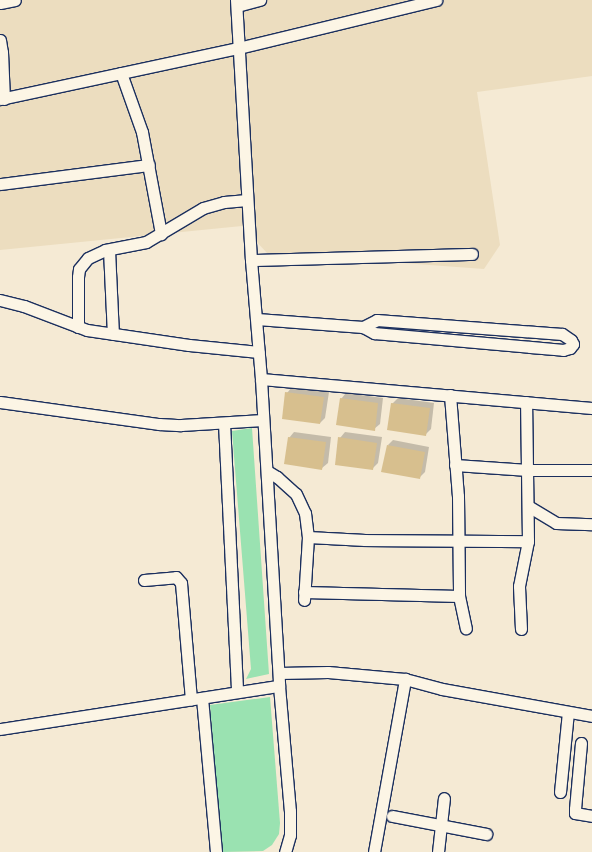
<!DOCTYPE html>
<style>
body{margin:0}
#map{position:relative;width:592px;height:852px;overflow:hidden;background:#f5ead4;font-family:Dekko,sans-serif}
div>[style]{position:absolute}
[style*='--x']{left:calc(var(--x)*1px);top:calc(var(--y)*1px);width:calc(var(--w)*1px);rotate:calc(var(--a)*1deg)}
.built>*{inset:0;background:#ecddbf}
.green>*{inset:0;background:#9ae2b1}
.shadow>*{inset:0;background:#0003}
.building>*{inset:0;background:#d7bf8e}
.roads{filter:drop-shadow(1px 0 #1b2f5e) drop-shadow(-1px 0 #1b2f5e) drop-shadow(0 1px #1b2f5e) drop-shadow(0 -1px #1b2f5e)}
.minor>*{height:11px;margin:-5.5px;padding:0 5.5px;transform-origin:5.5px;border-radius:5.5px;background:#fcf5e5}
span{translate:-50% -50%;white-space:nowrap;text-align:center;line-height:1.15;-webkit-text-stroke:4px #fcf5e5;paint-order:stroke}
</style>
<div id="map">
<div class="built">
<div style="clip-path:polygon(0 0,592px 0,592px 76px,477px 92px,500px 245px,484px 269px,267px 253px,242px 226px,0 250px)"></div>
</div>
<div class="green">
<div style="clip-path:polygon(252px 428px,269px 674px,246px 679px,251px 669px,232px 431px)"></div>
<div style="clip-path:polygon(270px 697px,280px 823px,279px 834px,272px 845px,263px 851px,222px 852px,210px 705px)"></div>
</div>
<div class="shadow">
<div style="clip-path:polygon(292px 387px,329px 392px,325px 418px,320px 423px,287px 393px)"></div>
<div style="clip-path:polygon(346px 393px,383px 398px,380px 424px,374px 429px,341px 399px)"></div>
<div style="clip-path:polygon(398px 398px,434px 403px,431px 429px,426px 434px,392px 404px)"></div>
<div style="clip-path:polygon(294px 432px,331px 437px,328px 463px,322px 468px,289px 438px)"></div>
<div style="clip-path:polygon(345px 432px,382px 437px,378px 463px,373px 468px,340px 438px)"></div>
<div style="clip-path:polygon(393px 440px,429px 447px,425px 472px,419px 478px,388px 445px)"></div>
</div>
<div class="building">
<div style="clip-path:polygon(285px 392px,324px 397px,320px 424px,282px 419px)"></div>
<div style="clip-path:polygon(340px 398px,378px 403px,375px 431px,336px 425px)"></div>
<div style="clip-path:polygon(391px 403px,430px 408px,426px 436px,387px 430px)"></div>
<div style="clip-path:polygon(288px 437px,326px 442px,322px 470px,284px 464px)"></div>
<div style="clip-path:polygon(338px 437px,377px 443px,373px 470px,335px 465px)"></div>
<div style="clip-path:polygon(387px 445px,425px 452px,420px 479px,381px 472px)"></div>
</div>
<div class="roads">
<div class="minor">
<div style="--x:236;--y:0;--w:260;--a:86.7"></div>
<div style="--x:251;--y:260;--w:119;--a:85.2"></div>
<div style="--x:261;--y:379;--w:308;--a:86.6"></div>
<div style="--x:279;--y:686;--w:125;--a:85"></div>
<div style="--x:290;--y:811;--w:24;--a:90"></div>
<div style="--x:290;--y:835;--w:18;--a:106"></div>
<div style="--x:0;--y:3;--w:15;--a:-11"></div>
<div style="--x:237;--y:6;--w:24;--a:-15"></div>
<div style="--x:0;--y:40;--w:12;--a:81"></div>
<div style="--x:2;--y:52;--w:47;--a:87.6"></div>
<div style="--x:121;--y:73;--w:63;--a:70.4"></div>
<div style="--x:142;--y:132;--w:104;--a:79.4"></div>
<div style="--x:0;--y:99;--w:243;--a:-12.1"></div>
<div style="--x:238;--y:48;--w:204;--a:-13.6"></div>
<div style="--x:0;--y:184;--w:150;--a:-7.3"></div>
<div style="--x:109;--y:250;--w:84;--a:87.3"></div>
<div style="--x:251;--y:260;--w:221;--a:-1.6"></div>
<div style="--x:0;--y:300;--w:25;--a:14"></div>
<div style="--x:24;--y:306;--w:67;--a:20.9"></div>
<div style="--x:87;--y:330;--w:103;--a:8.4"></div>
<div style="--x:189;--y:345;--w:70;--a:5.7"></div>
<div style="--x:257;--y:319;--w:106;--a:4.3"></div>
<div style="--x:363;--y:327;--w:13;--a:29"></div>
<div style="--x:374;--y:333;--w:190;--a:5.1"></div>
<div style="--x:563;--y:350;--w:7;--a:-16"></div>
<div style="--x:570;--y:348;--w:5;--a:-53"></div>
<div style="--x:573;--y:344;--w:4;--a:-117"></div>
<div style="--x:571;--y:340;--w:11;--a:-146"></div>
<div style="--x:562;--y:334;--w:186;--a:-175.7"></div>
<div style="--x:377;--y:320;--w:16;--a:153"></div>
<div style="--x:78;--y:327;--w:50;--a:-90"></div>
<div style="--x:78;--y:277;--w:8;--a:-83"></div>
<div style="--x:79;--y:269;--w:14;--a:-51"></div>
<div style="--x:88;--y:258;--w:19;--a:-25"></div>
<div style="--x:105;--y:250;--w:42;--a:-11"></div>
<div style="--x:146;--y:242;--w:66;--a:-30.8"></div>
<div style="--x:203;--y:208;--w:22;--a:-16"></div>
<div style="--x:224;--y:202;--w:23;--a:-5"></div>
<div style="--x:261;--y:379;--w:332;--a:5"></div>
<div style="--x:450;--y:395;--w:101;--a:85.5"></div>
<div style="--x:458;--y:496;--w:100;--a:89.4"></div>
<div style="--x:459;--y:596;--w:33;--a:78"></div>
<div style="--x:0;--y:402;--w:161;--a:7.9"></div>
<div style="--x:159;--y:424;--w:22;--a:3"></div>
<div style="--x:181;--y:425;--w:82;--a:-3.5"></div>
<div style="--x:224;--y:423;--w:269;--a:87.2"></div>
<div style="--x:455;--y:465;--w:73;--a:3.9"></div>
<div style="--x:528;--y:470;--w:64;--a:0"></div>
<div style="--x:267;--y:471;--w:12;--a:31"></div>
<div style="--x:277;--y:477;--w:25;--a:42"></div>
<div style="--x:296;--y:494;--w:21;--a:65"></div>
<div style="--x:305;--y:513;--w:24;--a:83"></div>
<div style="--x:308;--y:537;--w:63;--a:93.6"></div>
<div style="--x:528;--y:506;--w:33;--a:31"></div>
<div style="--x:556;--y:523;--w:36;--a:2"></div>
<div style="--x:308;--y:537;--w:57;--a:3"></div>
<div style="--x:365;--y:540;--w:163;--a:0.4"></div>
<div style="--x:144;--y:580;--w:32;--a:-5"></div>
<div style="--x:176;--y:577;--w:8;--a:50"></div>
<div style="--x:181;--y:583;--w:117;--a:85.1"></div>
<div style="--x:304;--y:592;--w:155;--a:1.5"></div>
<div style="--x:521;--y:629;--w:43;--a:-92.7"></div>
<div style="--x:519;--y:586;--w:46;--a:-78.7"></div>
<div style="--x:528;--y:541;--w:139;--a:-90.8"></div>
<div style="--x:279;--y:673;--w:49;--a:-1.2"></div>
<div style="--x:328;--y:672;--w:77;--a:5.2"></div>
<div style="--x:405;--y:679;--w:38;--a:15"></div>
<div style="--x:442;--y:689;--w:152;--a:10.2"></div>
<div style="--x:202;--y:698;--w:155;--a:84.8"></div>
<div style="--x:0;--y:729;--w:282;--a:-8.8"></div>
<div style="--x:581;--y:743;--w:66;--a:95.2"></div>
<div style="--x:575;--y:809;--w:4;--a:90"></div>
<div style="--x:575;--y:813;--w:17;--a:10"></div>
<div style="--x:560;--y:792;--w:80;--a:-84.3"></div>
<div style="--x:392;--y:816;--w:96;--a:10.8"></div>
<div style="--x:374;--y:852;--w:176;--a:-79.8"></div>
<div style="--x:438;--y:852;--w:54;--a:-83.7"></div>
</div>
</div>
</div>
